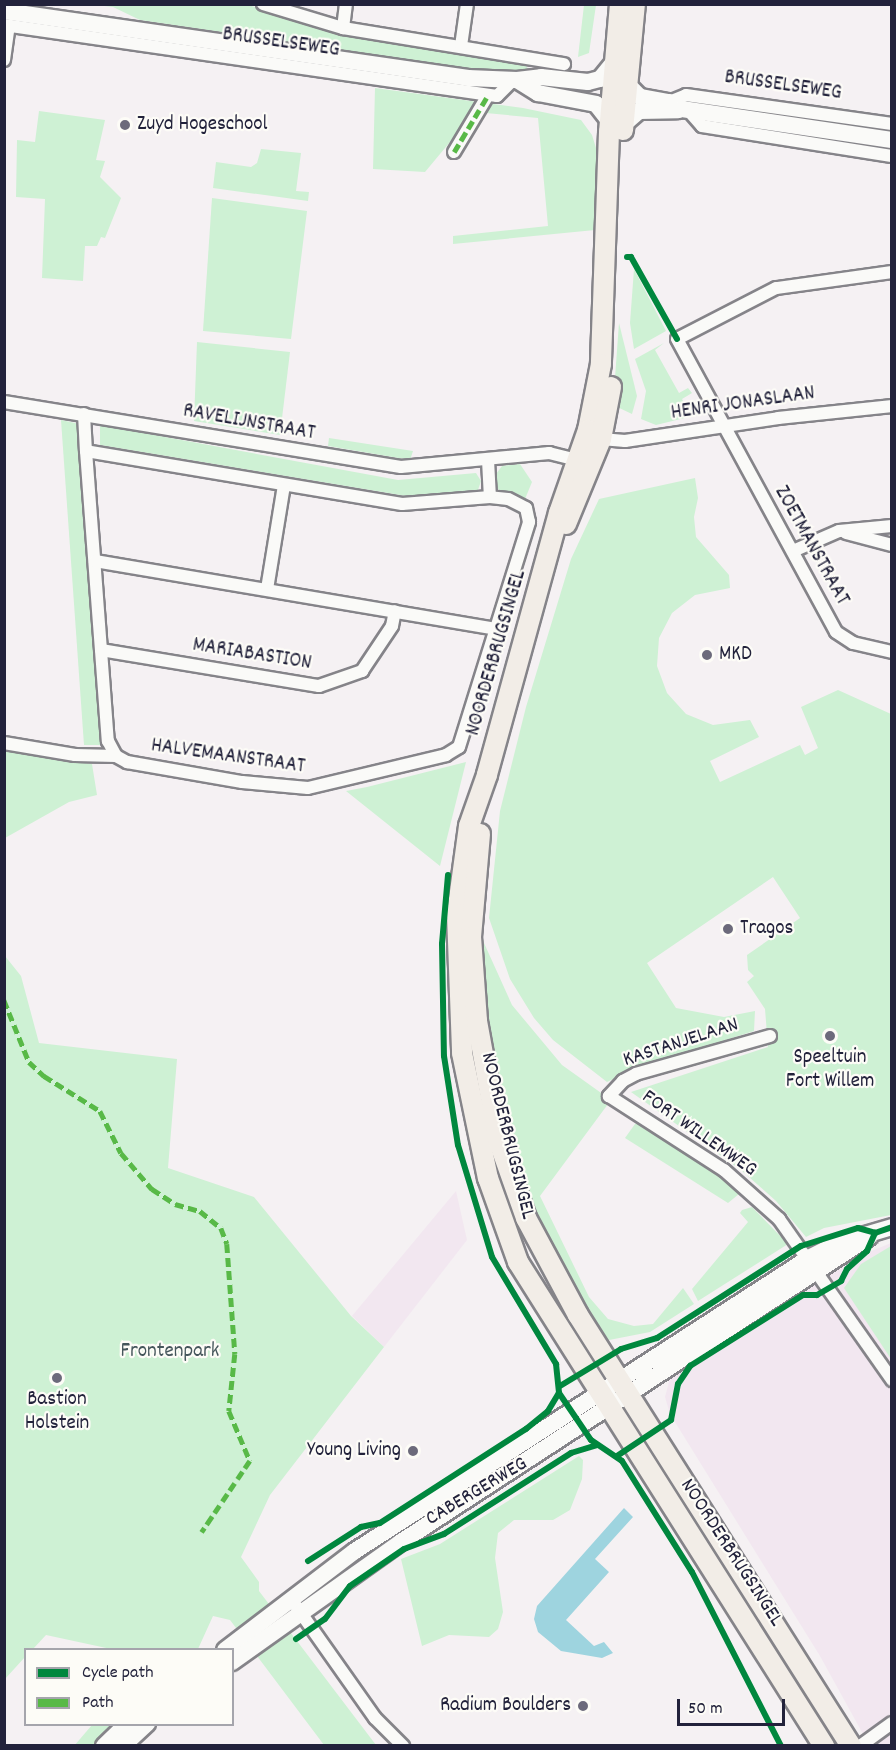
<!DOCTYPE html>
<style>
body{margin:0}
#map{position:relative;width:896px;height:1750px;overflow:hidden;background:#f5f1f3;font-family:Dekko,sans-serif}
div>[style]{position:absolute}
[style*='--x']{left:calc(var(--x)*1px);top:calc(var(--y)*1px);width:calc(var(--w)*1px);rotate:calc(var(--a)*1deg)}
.built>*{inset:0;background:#f2e7f0}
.green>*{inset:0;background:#cef1d4}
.water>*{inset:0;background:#9ed4df}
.roads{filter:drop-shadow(2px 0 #858489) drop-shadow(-2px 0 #858489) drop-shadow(0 2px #858489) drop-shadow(0 -2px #858489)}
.street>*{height:12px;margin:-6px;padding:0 6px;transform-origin:6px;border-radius:6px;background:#fafaf8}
.secondary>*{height:16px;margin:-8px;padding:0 8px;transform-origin:8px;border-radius:8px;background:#fafaf8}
.primary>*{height:20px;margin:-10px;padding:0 10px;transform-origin:10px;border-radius:10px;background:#f2ede7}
.quiet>*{height:4.5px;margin-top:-2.25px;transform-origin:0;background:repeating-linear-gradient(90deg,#58b947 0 9px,transparent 0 13.5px)}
.cycleway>*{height:6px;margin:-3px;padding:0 3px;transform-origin:3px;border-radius:3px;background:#00873e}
.dots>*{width:16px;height:16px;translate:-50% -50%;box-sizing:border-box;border:3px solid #fdfcf7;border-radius:50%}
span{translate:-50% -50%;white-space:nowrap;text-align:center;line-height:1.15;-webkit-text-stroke:4.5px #fdfcf7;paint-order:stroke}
.street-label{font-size:21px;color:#22223b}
.poi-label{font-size:21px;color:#22223b}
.left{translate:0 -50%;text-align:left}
.right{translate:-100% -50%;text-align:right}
.park-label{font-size:21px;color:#45565b}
.frame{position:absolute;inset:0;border:6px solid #22223b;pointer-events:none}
.legend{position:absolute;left:24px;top:1648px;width:210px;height:78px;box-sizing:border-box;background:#fdfcf7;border:2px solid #a5a5ac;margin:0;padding:8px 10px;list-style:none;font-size:18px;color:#22223b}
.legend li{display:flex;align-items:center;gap:12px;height:30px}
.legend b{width:30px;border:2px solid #a5a5ac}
.scale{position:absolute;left:677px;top:1699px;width:108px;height:27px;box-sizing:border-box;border:3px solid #22223b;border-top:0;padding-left:8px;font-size:18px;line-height:21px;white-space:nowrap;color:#22223b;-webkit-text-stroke:4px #fdfcf7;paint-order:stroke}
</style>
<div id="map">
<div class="built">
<div style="clip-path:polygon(456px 1191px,467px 1240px,384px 1347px,352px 1316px)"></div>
<div style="clip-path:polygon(891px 1243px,891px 1745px,869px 1745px,820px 1656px,670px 1414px,665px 1397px,670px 1378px,793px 1293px,852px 1259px)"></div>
</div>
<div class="green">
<div style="clip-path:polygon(96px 5px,248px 5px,347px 33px,521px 60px,531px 72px,489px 72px,140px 20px,113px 7px)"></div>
<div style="clip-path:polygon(584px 5px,596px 5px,589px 53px,578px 57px)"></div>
<div style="clip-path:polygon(375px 88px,523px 108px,581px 120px,592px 135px,600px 161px,595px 230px,453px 244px,453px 236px,548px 226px,538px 118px,475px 112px,425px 172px,373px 169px)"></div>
<div style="clip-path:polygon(39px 111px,105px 120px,96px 160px,105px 161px,100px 177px,121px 198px,105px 238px,101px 237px,97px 246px,85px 246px,83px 281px,42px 278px,45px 199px,16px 197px,17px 140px,35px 142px)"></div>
<div style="clip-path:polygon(261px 149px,301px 153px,296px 191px,309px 192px,308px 201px,213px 188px,216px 162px,251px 167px,257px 163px)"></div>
<div style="clip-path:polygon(212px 198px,307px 211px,291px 339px,203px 331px)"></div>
<div style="clip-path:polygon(634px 269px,666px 331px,634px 349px,630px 323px)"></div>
<div style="clip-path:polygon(619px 323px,637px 396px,632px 414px,613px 405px)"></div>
<div style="clip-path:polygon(197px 342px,290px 352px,280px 435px,194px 421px)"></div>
<div style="clip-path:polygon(664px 343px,655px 350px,679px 393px,688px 388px,692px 393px,682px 399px,688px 410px,694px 407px,697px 415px,656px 425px,641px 419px,646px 391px,635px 359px)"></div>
<div style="clip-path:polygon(61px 420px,80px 424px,103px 745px,84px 745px)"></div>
<div style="clip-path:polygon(100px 425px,398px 480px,476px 473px,481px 481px,478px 490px,412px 497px,100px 445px)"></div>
<div style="clip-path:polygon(329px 438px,413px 451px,410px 460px,328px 446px)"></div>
<div style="clip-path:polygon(520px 464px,532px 482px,525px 499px,504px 494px,497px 488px,496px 474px,502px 466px)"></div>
<div style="clip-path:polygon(695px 478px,698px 498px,694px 517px,696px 537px,729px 575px,730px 588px,695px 595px,672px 613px,659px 638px,657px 666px,667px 693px,686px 714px,713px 725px,750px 720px,759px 737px,710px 761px,720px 782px,800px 745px,805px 755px,818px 748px,801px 707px,838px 690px,891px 714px,891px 1215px,824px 1228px,806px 1237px,776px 1201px,741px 1170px,631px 1092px,768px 1047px,765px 1009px,747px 982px,754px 976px,748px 970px,747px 955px,800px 918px,773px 877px,647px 963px,676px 1008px,724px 1017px,755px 1011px,754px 1031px,635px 1069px,607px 1082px,553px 1040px,534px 1018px,510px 979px,489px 918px,500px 811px,526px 707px,571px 559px,599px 499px)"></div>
<div style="clip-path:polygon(5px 751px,92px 764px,97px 795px,69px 802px,5px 838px)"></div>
<div style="clip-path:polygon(466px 762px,440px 866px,346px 791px,367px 787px)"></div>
<div style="clip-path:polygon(479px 921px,484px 943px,512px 1005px,562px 1065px,611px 1100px,540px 1196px,589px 1297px,608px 1319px,634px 1326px,653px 1324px,683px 1288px,694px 1304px,650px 1332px,604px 1341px,541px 1234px,509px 1154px,490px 1084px)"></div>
<div style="clip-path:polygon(5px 956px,21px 976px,39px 1043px,177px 1059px,168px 1168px,254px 1197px,351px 1316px,384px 1347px,270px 1495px,241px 1557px,259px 1582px,259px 1591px,376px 1745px,324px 1745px,230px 1620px,213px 1616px,198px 1649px,111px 1649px,46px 1635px,33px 1649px,26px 1650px,25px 1657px,5px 1679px)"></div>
<div style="clip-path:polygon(635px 1124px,643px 1124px,700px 1160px,739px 1194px,728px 1203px,625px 1138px)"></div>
<div style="clip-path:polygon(752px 1207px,788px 1244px,698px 1301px,692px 1289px,748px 1222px,740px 1213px,742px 1210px)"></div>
<div style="clip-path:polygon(891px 1246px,891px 1359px,844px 1288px,861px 1264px)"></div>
<div style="clip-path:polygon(579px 1456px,583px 1460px,582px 1479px,570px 1510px,553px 1520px,514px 1520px,498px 1533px,495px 1558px,503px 1612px,498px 1629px,489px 1637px,449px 1635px,422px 1646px,401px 1559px,440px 1544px)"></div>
<div style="clip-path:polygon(92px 1725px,113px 1725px,114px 1729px,97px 1745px,74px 1746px)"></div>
</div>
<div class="water">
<div style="clip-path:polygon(624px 1508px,633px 1517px,595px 1559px,609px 1572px,566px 1620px,594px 1646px,604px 1642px,613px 1653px,602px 1658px,561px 1651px,538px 1632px,534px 1619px,537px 1606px)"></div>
</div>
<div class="roads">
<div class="street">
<div style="--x:263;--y:4;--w:84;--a:16.7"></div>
<div style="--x:343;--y:28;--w:224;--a:9.3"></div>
<div style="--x:4;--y:25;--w:498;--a:8.2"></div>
<div style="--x:497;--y:96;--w:23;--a:-45"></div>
<div style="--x:343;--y:28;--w:24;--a:-83"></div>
<div style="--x:461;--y:46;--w:42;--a:-81.9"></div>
<div style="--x:4;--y:60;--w:34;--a:-82"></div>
<div style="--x:669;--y:102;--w:18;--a:-22"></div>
<div style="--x:686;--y:95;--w:208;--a:8"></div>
<div style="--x:689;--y:111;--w:20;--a:49"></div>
<div style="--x:702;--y:126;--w:192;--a:9"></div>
<div style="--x:454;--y:152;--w:66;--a:-59.2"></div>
<div style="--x:892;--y:272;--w:117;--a:172.1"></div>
<div style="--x:776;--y:288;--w:111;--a:152.7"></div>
<div style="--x:677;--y:339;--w:333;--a:61.5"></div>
<div style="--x:836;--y:632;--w:20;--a:33"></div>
<div style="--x:853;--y:643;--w:40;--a:13"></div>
<div style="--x:4;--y:402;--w:402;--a:9.3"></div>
<div style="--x:401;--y:467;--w:149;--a:-5.4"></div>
<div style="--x:549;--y:453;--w:29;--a:14"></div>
<div style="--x:84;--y:414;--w:37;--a:87"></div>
<div style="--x:86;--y:451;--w:291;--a:85.7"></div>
<div style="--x:108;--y:741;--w:17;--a:62"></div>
<div style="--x:116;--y:756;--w:13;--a:29"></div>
<div style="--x:127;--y:762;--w:117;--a:9.9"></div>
<div style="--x:242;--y:782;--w:66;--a:5.2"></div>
<div style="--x:308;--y:788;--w:142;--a:-13.4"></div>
<div style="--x:446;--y:755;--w:15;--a:-32"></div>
<div style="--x:459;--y:747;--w:236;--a:-72.7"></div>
<div style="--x:529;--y:522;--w:14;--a:-102"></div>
<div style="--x:526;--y:508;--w:20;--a:-153"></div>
<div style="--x:508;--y:499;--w:18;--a:-174"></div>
<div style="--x:490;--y:497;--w:88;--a:175.5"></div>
<div style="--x:402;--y:504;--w:320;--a:-170.5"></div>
<div style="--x:601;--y:439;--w:24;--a:5"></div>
<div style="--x:625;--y:441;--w:155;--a:-8.5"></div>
<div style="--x:778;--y:418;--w:115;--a:-6"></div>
<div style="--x:488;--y:460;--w:37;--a:87"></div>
<div style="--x:846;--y:533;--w:48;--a:14.6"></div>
<div style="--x:793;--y:551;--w:50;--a:-23.5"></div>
<div style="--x:839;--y:531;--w:53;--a:-5.4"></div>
<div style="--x:95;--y:561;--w:408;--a:9.6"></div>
<div style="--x:267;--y:589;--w:105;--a:-80.7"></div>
<div style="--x:101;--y:650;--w:221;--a:9.4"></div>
<div style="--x:319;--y:686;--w:46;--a:-19.2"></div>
<div style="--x:362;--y:671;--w:54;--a:-56.3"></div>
<div style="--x:392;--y:626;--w:15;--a:-79"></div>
<div style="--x:4;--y:743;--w:72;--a:9.6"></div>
<div style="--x:75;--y:755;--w:41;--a:1.4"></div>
<div style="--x:770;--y:1036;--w:139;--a:164.2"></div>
<div style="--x:636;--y:1074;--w:15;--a:152"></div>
<div style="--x:623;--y:1081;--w:21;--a:133"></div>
<div style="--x:609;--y:1096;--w:137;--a:32.8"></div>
<div style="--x:724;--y:1170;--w:74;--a:41.7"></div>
<div style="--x:779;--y:1219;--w:197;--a:54.9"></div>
<div style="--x:296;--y:1606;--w:137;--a:54.8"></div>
<div style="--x:375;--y:1718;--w:40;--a:45"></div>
<div style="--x:860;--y:1746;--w:39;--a:-36"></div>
</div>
<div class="secondary">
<div style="--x:4;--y:11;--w:469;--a:8.2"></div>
<div style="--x:468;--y:78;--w:49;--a:2.3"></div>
<div style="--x:517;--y:80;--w:24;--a:-7"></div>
<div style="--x:541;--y:77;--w:47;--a:6.1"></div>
<div style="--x:588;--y:82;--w:12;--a:-14"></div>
<div style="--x:600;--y:79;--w:21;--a:-51"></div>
<div style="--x:517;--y:80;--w:25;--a:32"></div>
<div style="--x:538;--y:93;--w:59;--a:10.7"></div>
<div style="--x:596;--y:104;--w:23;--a:52"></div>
<div style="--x:626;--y:83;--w:20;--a:45"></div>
<div style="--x:640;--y:97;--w:29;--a:10"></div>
<div style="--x:669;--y:102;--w:15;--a:28"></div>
<div style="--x:682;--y:109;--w:212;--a:8.4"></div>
<div style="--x:623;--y:125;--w:21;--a:-41"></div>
<div style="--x:639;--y:111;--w:39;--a:-1"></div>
<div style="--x:225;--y:1650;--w:163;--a:-37.3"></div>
<div style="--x:355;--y:1551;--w:540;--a:-32.84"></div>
<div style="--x:809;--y:1258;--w:33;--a:-27"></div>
<div style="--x:838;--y:1243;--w:56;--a:-16.5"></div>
<div style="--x:232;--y:1662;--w:207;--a:-35.4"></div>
<div style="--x:401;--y:1542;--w:559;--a:-33.09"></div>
<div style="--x:104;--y:1746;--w:32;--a:-44"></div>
<div style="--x:123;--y:1746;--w:33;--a:-43"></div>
</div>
<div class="primary">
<div style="--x:620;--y:4;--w:128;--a:94.9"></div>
<div style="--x:609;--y:132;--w:232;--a:92"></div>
<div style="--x:601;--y:364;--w:67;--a:101.1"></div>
<div style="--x:588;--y:430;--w:88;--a:109.3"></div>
<div style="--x:559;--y:513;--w:272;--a:105.4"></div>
<div style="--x:487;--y:775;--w:54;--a:109.4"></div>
<div style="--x:469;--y:826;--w:89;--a:97.8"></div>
<div style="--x:457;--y:914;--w:139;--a:87.9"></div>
<div style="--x:462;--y:1053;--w:128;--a:78.3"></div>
<div style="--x:488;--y:1178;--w:89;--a:70.3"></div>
<div style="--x:518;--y:1262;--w:573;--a:57.7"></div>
<div style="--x:623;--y:130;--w:127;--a:-84.6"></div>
<div style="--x:566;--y:524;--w:92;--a:-67.6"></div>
<div style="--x:601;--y:439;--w:53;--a:-79.1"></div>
<div style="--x:480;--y:834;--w:103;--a:95"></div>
<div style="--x:471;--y:937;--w:84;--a:85.9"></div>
<div style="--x:477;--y:1021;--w:123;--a:79.7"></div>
<div style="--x:499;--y:1142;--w:81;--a:70.4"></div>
<div style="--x:526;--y:1218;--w:110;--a:61.8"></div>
<div style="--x:578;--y:1315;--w:510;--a:57.65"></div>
</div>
</div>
<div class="quiet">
<div style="--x:454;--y:152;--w:66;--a:-59.2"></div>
<div style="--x:4;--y:1000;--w:67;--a:68"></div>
<div style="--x:29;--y:1062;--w:21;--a:43"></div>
<div style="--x:44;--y:1076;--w:66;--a:32"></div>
<div style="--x:100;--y:1111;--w:47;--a:63.4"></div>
<div style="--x:121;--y:1153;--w:48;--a:49.3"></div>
<div style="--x:152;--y:1189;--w:27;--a:33"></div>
<div style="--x:175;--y:1204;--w:26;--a:16"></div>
<div style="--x:200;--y:1211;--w:27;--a:39"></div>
<div style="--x:221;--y:1228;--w:17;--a:69"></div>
<div style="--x:227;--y:1244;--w:110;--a:85.8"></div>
<div style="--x:235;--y:1354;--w:57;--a:96"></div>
<div style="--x:229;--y:1411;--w:54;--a:67.2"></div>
<div style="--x:250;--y:1461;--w:86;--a:124.1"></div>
</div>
<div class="cycleway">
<div style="--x:627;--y:257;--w:4;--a:0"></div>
<div style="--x:631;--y:257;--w:94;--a:60.7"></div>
<div style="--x:448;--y:875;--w:69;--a:95"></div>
<div style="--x:442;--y:944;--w:112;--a:89"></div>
<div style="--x:444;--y:1056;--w:90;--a:81.1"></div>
<div style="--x:458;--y:1145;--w:117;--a:73.1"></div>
<div style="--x:492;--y:1257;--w:125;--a:59.1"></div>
<div style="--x:556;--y:1364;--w:29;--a:84"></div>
<div style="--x:559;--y:1393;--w:57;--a:55.8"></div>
<div style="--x:591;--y:1440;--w:37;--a:34"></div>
<div style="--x:622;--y:1461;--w:131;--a:57.8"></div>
<div style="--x:692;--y:1572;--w:195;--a:62.9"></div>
<div style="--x:560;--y:1386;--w:71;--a:-31.2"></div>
<div style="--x:621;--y:1349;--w:38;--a:-17"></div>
<div style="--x:657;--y:1338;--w:171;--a:-32.6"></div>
<div style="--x:801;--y:1246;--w:60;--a:-17.5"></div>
<div style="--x:858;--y:1228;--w:18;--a:16"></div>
<div style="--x:875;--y:1233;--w:18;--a:-19"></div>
<div style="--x:617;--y:1456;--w:65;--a:-33.7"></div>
<div style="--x:671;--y:1420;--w:37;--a:-79"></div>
<div style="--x:678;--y:1384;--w:22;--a:-56"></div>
<div style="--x:690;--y:1366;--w:133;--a:-32.1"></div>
<div style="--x:803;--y:1295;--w:14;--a:0"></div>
<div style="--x:817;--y:1295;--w:28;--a:-30"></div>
<div style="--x:841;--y:1281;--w:13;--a:-63"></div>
<div style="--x:847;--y:1269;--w:27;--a:-42"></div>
<div style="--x:867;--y:1251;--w:20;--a:-66"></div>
<div style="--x:308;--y:1561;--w:63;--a:-32.7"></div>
<div style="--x:361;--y:1527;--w:19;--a:-12"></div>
<div style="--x:380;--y:1523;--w:174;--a:-32.8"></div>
<div style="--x:526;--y:1429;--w:28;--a:-39"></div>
<div style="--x:548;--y:1411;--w:21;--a:-59"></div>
<div style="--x:296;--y:1639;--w:35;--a:-35"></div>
<div style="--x:325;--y:1619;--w:41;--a:-52.9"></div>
<div style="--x:350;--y:1586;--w:65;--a:-34.4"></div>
<div style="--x:404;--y:1549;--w:43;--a:-20.6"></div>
<div style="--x:444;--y:1534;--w:151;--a:-32.5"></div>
<div style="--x:571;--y:1453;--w:27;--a:-17"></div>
</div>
<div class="dots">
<div style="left:125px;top:125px;background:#6c6a7b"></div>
<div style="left:707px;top:655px;background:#6c6a7b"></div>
<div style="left:728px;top:929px;background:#6c6a7b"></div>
<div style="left:830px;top:1036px;background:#6c6a7b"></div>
<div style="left:57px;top:1378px;background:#6c6a7b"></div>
<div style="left:413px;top:1451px;background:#6c6a7b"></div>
<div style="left:583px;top:1706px;background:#6c6a7b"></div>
</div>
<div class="street-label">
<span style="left:281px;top:43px;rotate:8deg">BRUSSELSEWEG</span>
<span style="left:783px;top:86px;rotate:8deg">BRUSSELSEWEG</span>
<span style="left:743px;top:404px;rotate:-8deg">HENRI JONASLAAN</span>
<span style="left:249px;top:423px;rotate:10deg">RAVELIJNSTRAAT</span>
<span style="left:811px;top:546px;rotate:61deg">ZOETMANSTRAAT</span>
<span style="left:497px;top:653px;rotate:-74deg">NOORDERBRUGSINGEL</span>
<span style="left:252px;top:655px;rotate:9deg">MARIABASTION</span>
<span style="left:228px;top:757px;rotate:8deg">HALVEMAANSTRAAT</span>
<span style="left:681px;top:1043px;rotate:-18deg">KASTANJELAAN</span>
<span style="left:699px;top:1134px;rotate:35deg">FORT WILLEMWEG</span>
<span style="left:507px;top:1136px;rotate:76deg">NOORDERBRUGSINGEL</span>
<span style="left:477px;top:1492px;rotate:-31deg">CABERGERWEG</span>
<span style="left:731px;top:1553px;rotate:57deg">NOORDERBRUGSINGEL</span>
</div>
<div class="poi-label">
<span class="left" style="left:137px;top:125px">Zuyd Hogeschool</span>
<span class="left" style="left:719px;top:655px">MKD</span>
<span class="left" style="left:740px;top:929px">Tragos</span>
<span style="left:830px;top:1070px">Speeltuin<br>Fort Willem</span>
<span style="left:57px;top:1412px">Bastion<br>Holstein</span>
<span class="right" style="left:401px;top:1451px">Young Living</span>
<span class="right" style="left:571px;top:1706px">Radium Boulders</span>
</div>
<div class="park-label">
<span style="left:170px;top:1352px">Frontenpark</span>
</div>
<div class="frame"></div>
<ul class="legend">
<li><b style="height:8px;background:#00873e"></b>Cycle path</li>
<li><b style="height:8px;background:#58b947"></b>Path</li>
</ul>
<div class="scale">50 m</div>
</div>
